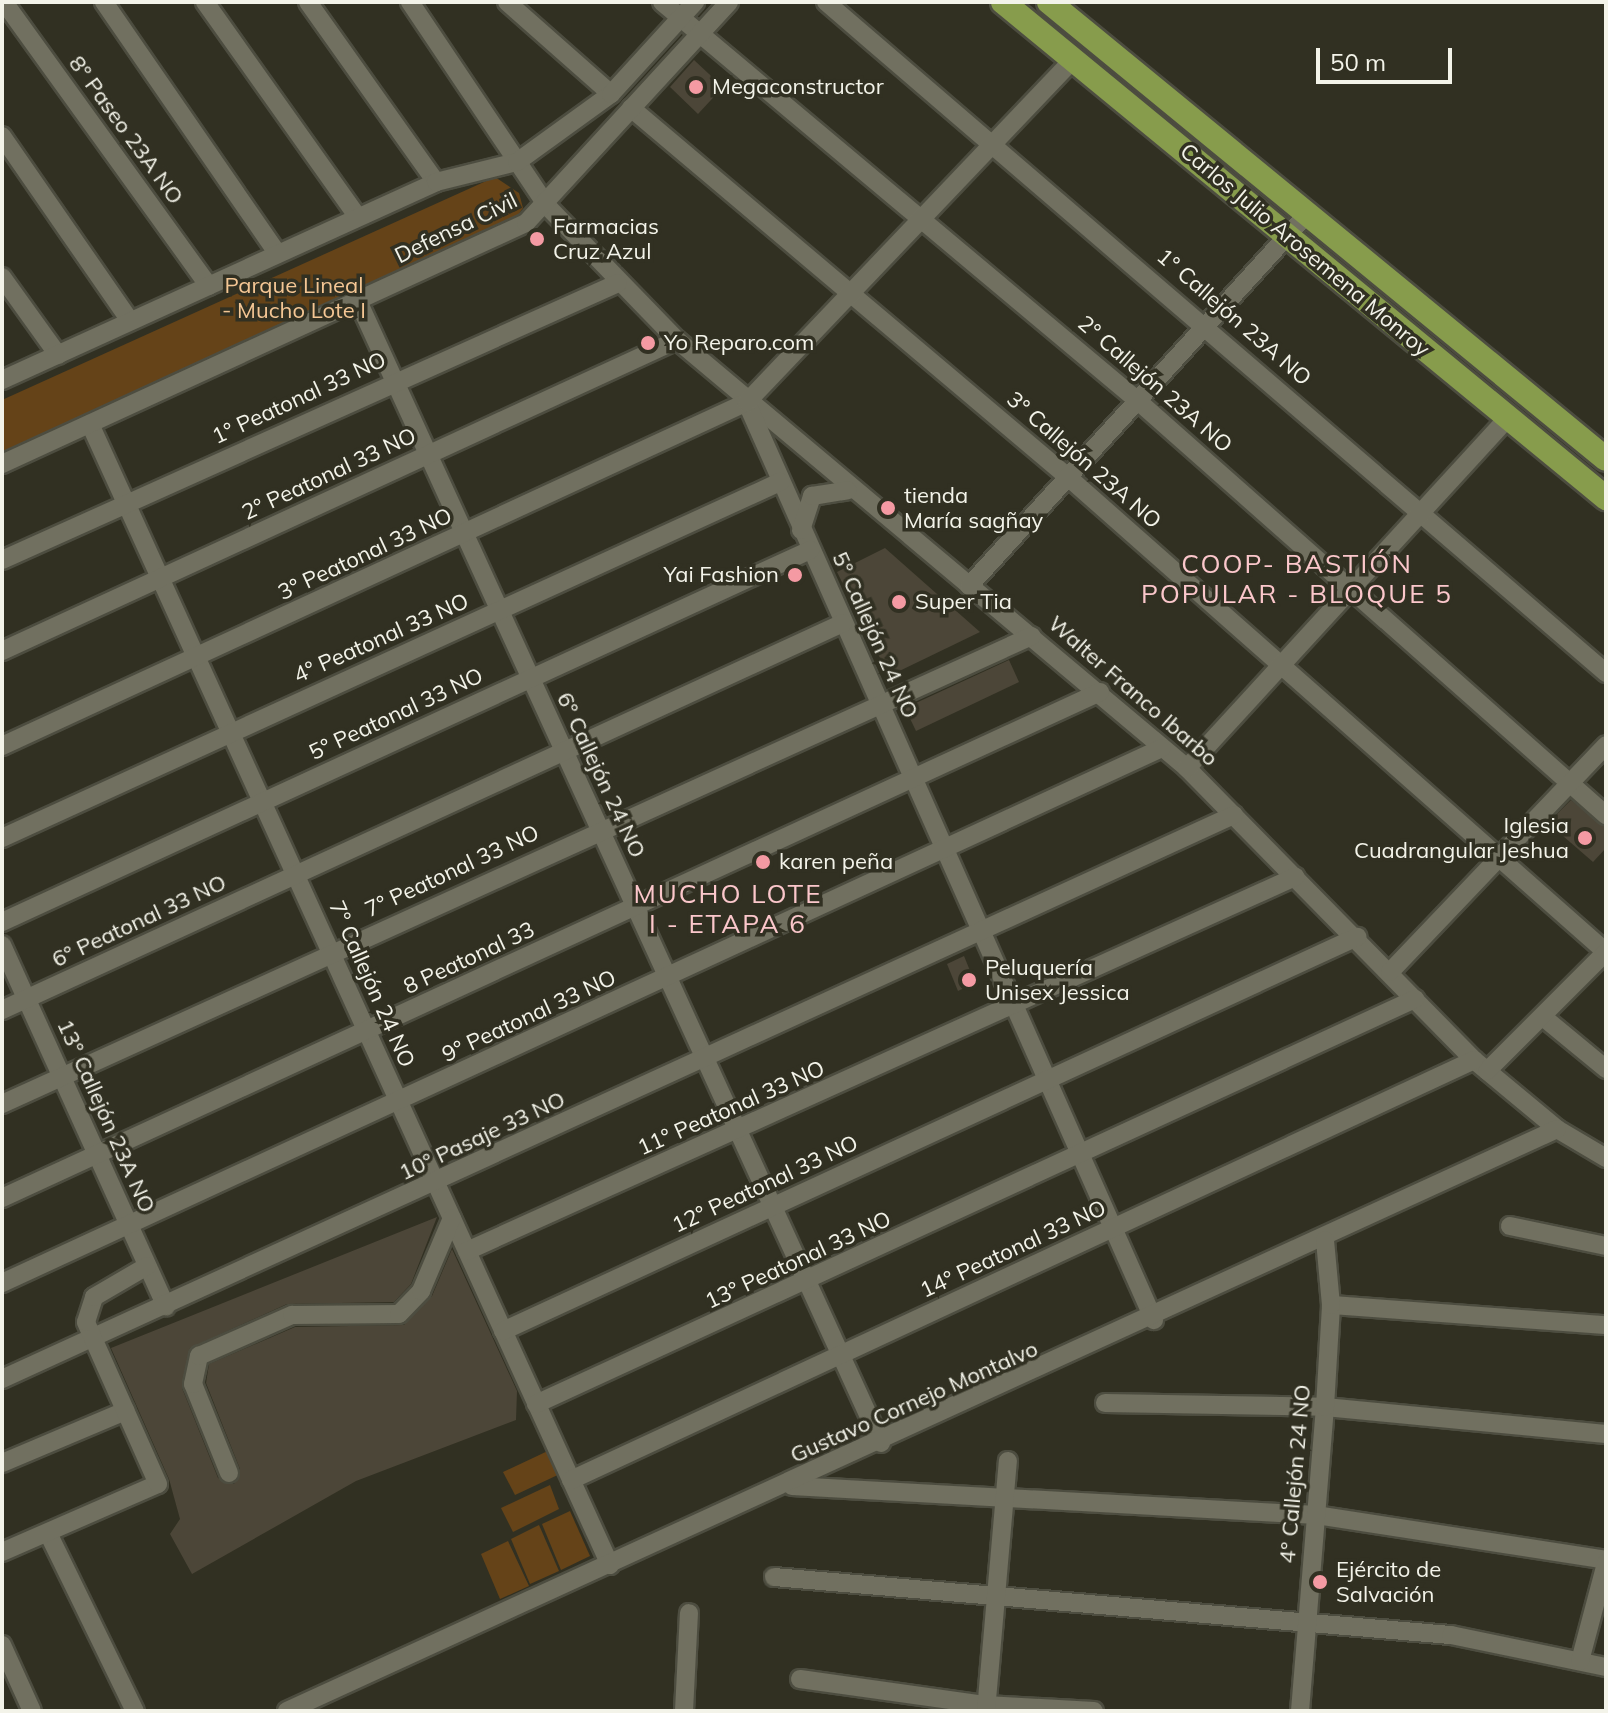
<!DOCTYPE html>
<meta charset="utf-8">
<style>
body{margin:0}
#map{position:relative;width:1608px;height:1713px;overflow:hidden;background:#313022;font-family:Mulish,sans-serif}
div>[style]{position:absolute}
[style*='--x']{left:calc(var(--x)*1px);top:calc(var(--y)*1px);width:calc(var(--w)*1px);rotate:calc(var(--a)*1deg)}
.green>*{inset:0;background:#654318}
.building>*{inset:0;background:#4c4638}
.roads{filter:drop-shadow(2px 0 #4d4d40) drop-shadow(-2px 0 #4d4d40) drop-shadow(0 2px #4d4d40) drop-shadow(0 -2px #4d4d40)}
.minor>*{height:18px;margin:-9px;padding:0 9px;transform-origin:9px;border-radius:9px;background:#717060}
.major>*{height:24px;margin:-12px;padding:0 12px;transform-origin:12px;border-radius:12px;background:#879c4c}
.dots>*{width:22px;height:22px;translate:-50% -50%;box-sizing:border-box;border:4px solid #313022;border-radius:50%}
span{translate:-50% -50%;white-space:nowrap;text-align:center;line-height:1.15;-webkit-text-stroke:7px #313022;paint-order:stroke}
.poi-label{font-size:22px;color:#f3f3e9}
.left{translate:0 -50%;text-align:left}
.right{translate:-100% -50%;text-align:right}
.street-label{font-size:22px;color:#f3f3e9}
.park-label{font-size:22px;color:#f4c694}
.quarter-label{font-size:26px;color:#fbc7cb;letter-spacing:2px}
.frame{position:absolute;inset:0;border:4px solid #f3f3e9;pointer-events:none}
.scale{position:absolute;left:1316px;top:48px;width:136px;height:36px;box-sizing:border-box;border:4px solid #f3f3e9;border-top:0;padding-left:10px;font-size:24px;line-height:28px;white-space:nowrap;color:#f3f3e9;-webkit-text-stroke:6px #313022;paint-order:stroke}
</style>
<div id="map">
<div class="green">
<div style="clip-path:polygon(495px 177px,519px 193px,523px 208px,514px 221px,2px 458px,2px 400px)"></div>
<div style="clip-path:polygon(552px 1449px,562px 1473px,515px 1495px,503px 1472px)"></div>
<div style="clip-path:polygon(550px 1485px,559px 1509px,513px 1532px,501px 1508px)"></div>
<div style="clip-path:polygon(570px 1511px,590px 1556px,561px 1570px,542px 1524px)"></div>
<div style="clip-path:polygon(539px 1525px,559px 1571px,530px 1584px,511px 1539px)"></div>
<div style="clip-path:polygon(508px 1541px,529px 1586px,500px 1599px,481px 1554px)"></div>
</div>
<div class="building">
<div style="clip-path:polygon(694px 60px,723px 87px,698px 114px,670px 87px)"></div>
<div style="clip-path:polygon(885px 548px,980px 632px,889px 676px,837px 572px)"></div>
<div style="clip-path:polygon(1009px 660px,1019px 682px,916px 731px,905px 708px)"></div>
<div style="clip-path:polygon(1571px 800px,1606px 827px,1606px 848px,1593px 862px,1548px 823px)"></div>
<div style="clip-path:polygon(964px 956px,975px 983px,958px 991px,947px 964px)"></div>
<div style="clip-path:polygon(437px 1217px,411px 1284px,394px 1302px,287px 1304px,190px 1348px,182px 1388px,218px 1478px,234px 1484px,240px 1469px,206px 1383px,209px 1364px,295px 1327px,404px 1325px,432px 1296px,452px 1249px,517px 1391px,516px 1420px,356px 1481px,192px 1574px,170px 1534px,180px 1519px,169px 1479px,111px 1348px)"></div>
</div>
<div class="roads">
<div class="minor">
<div style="--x:4;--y:2;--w:350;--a:54.2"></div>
<div style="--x:104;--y:2;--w:306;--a:55.4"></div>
<div style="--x:205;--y:2;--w:264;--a:54.6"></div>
<div style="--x:308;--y:2;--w:221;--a:54.6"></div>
<div style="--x:410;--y:2;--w:246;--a:56.1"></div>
<div style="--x:547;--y:206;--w:187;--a:45.9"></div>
<div style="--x:677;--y:340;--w:666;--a:40"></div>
<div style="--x:1187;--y:768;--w:409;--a:45.5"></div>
<div style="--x:1474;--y:1060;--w:108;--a:39.7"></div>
<div style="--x:1557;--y:1129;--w:57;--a:30.6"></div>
<div style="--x:507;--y:2;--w:139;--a:41.5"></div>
<div style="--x:662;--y:2;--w:621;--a:39.97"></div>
<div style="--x:1138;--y:401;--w:625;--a:41.5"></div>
<div style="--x:826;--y:2;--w:1029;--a:40.7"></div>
<div style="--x:631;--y:108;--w:572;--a:40.18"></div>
<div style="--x:1068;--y:477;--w:718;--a:41.44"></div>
<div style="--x:2;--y:136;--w:225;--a:55.3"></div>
<div style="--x:2;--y:277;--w:96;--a:54.3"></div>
<div style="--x:358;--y:301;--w:1256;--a:65.39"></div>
<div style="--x:2;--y:380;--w:477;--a:-24.5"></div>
<div style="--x:436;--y:182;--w:83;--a:-13.9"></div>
<div style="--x:517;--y:162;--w:116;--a:-35.9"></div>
<div style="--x:611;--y:94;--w:125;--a:-47.6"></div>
<div style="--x:749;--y:408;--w:998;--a:66.06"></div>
<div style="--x:90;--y:424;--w:1254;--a:65.5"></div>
<div style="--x:2;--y:464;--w:577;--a:-24.7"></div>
<div style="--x:526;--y:223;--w:300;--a:-47.4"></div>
<div style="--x:801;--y:530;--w:36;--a:-72"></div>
<div style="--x:812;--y:496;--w:36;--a:-9"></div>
<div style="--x:2;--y:560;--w:675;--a:-24.21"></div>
<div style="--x:969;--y:586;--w:504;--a:-47.73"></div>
<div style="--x:2;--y:651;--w:743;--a:-24.74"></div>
<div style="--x:2;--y:746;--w:821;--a:-24.78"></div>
<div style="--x:747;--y:402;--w:474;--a:-46.4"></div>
<div style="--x:1187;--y:768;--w:475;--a:-47.5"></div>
<div style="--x:2;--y:838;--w:856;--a:-24.59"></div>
<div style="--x:2;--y:922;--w:890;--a:-24.72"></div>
<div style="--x:2;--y:945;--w:397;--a:65.6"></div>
<div style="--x:1390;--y:972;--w:313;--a:-46.4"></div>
<div style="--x:2;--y:1010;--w:926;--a:-24.71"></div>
<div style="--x:1543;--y:1017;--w:82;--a:39.5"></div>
<div style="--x:1487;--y:1071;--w:168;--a:-45"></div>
<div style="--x:2;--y:1104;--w:1131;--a:-24.44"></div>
<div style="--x:2;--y:1198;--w:1209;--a:-24.74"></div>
<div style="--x:1510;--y:1226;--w:98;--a:11.8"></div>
<div style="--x:467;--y:1251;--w:909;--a:-24.31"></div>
<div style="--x:2;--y:1283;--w:1277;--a:-24.76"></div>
<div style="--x:1331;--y:1305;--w:276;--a:4.2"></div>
<div style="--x:503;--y:1331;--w:941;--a:-24.77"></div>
<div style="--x:2;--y:1379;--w:1355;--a:-24.6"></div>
<div style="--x:1105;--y:1403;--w:220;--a:1"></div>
<div style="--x:1325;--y:1407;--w:282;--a:5.5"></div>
<div style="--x:536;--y:1404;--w:968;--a:-24.74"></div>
<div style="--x:2;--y:1463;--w:134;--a:-22.9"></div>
<div style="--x:229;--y:1473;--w:96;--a:-112"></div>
<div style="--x:193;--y:1384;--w:29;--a:-78"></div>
<div style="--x:199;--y:1356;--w:102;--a:-23.8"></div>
<div style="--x:292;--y:1315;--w:107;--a:-0.5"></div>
<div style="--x:399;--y:1314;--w:32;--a:-46"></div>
<div style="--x:421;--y:1291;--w:79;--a:-67"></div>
<div style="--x:571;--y:1480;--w:996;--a:-24.94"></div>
<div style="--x:792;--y:1486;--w:525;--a:3.17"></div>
<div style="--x:1316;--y:1515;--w:293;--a:8.8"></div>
<div style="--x:49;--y:1535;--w:196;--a:64"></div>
<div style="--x:2;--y:1552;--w:170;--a:-23.6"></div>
<div style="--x:158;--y:1484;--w:177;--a:-114"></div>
<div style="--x:86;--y:1322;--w:26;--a:-72"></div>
<div style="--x:94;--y:1297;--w:61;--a:-30.3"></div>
<div style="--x:774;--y:1577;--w:679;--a:4.9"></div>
<div style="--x:1451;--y:1635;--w:158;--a:11.7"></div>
<div style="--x:2;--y:1645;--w:72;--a:65.6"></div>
<div style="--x:1580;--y:1661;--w:101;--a:-75.1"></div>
<div style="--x:800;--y:1679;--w:188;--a:8"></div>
<div style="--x:986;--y:1705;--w:108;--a:3.2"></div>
<div style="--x:287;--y:1711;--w:1397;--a:-24.62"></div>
<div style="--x:684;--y:1711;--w:98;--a:-87.1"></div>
<div style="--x:986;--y:1711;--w:251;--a:-85"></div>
<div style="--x:1300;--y:1711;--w:305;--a:-85.3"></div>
<div style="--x:1325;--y:1407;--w:102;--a:-86.6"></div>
<div style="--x:1331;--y:1305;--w:65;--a:-95.3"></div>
</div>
<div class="major">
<div style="--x:1003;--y:2;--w:781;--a:39.44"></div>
<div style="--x:1049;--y:2;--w:720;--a:39.37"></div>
</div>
</div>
<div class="dots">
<div style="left:696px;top:87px;background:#f49aa3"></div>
<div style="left:537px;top:239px;background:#f49aa3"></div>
<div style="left:648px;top:343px;background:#f49aa3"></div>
<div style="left:888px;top:508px;background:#f49aa3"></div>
<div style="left:795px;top:575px;background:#f49aa3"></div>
<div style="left:899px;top:602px;background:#f49aa3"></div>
<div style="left:1585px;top:838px;background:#f49aa3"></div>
<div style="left:763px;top:862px;background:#f49aa3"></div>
<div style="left:969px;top:980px;background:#f49aa3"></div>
<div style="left:1320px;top:1582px;background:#f49aa3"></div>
</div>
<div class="poi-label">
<span class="left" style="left:712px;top:87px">Megaconstructor</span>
<span class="left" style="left:553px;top:239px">Farmacias<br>Cruz Azul</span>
<span class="left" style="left:664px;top:343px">Yo Reparo.com</span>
<span class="left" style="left:904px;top:508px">tienda<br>María sagñay</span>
<span class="right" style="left:779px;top:575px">Yai Fashion</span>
<span class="left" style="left:915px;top:602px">Super Tia</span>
<span class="right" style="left:1569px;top:838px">Iglesia<br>Cuadrangular Jeshua</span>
<span class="left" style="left:779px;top:862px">karen peña</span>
<span class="left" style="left:985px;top:980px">Peluquería<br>Unisex Jessica</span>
<span class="left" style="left:1336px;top:1582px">Ejército de<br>Salvación</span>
</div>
<div class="street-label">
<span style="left:126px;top:130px;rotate:54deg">8° Paseo 23A NO</span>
<span style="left:456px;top:228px;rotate:-26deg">Defensa Civil</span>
<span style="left:1305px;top:250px;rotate:40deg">Carlos Julio Arosemena Monroy</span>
<span style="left:1234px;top:317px;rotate:41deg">1° Callejón 23A NO</span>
<span style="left:1155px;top:384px;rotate:41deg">2° Callejón 23A NO</span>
<span style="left:299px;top:398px;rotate:-25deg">1° Peatonal 33 NO</span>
<span style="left:1084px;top:460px;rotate:41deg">3° Callejón 23A NO</span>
<span style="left:329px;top:474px;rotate:-25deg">2° Peatonal 33 NO</span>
<span style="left:365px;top:554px;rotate:-25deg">3° Peatonal 33 NO</span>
<span style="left:875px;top:635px;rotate:66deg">5° Callejón 24 NO</span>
<span style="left:381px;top:638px;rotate:-24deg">4° Peatonal 33 NO</span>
<span style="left:1133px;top:691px;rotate:41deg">Walter Franco Ibarbo</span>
<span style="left:396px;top:714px;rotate:-25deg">5° Peatonal 33 NO</span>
<span style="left:601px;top:775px;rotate:65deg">6° Callejón 24 NO</span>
<span style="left:452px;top:871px;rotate:-25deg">7° Peatonal 33 NO</span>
<span style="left:139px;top:921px;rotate:-25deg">6° Peatonal 33 NO</span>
<span style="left:469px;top:958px;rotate:-25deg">8 Peatonal 33</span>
<span style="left:372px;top:984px;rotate:66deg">7° Callejón 24 NO</span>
<span style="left:529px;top:1016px;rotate:-25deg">9° Peatonal 33 NO</span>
<span style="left:731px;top:1108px;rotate:-24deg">11° Peatonal 33 NO</span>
<span style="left:106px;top:1116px;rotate:66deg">13° Callejón 23A NO</span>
<span style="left:482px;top:1136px;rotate:-25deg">10° Pasaje 33 NO</span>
<span style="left:765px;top:1184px;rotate:-25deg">12° Peatonal 33 NO</span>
<span style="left:1013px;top:1249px;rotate:-25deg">14° Peatonal 33 NO</span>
<span style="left:798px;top:1260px;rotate:-25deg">13° Peatonal 33 NO</span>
<span style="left:914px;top:1402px;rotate:-24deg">Gustavo Cornejo Montalvo</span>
<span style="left:1295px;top:1474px;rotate:-85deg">4° Callejón 24 NO</span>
</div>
<div class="park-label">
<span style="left:294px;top:298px">Parque Lineal<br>- Mucho Lote I</span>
</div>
<div class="quarter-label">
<span style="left:1297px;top:579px">COOP- BASTIÓN<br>POPULAR - BLOQUE 5</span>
<span style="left:728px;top:909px">MUCHO LOTE<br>I - ETAPA 6</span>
</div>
<div class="frame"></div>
<div class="scale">50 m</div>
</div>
